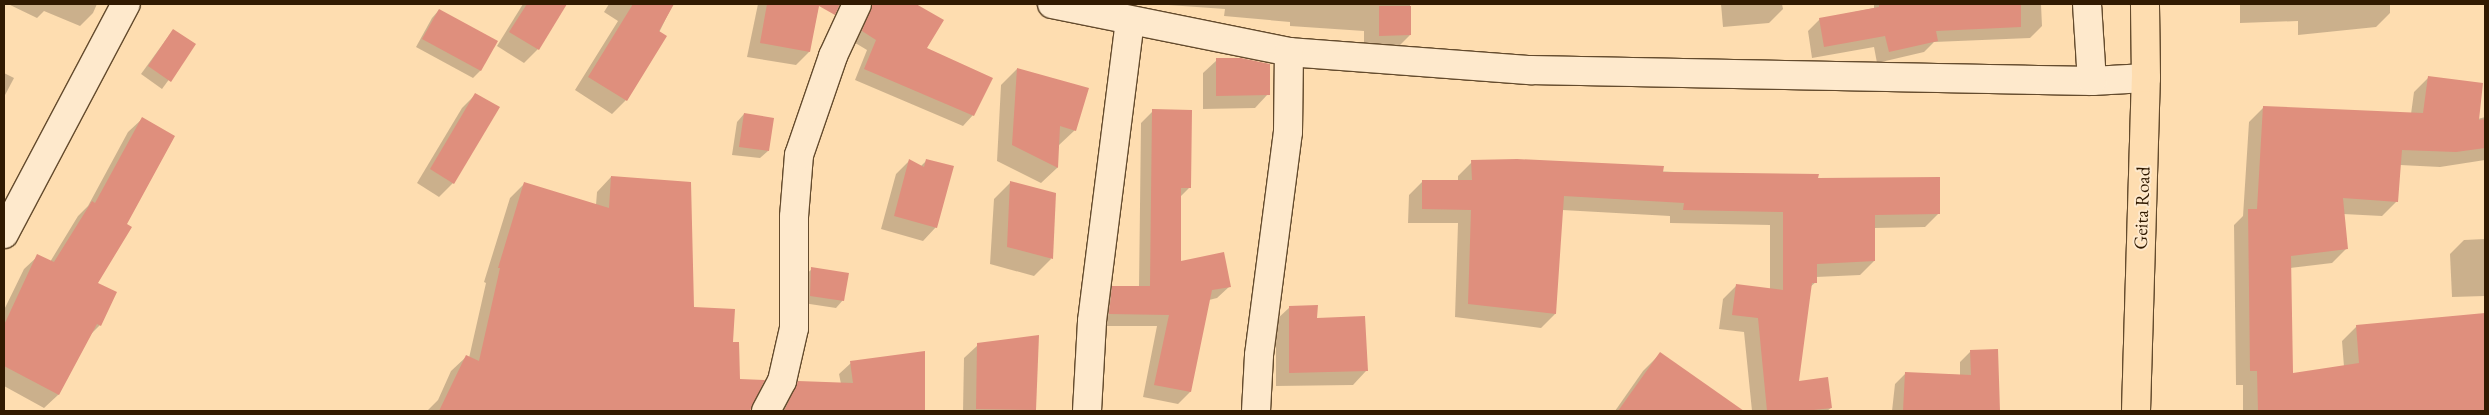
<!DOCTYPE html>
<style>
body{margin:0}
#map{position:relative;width:2489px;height:415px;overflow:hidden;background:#feddb0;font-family:"EB Garamond",serif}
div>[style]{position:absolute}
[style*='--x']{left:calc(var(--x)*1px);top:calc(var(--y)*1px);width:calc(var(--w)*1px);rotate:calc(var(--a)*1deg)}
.shadow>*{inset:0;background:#0003}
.building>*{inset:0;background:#df8f7d}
.roads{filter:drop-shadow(1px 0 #644b2d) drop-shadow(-1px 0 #644b2d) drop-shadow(0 1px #644b2d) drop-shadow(0 -1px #644b2d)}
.minor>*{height:28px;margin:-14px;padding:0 14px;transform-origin:14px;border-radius:14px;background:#fee9cc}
.highway>*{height:28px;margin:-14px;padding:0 14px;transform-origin:14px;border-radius:14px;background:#feddb0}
span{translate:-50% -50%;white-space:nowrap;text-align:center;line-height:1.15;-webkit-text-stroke:4px #fee9cc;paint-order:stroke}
.street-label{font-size:19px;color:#311a01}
.frame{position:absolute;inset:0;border:5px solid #311a01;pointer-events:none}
</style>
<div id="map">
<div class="shadow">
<div style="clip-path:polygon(8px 4px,97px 4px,93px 13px,80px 26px,44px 11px,37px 18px)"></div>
<div style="clip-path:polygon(523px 4px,566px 4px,538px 49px,524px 63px,497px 46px)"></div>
<div style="clip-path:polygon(609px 4px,673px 4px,626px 100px,612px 114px,575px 90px,618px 21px,604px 12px)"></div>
<div style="clip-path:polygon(758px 4px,819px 4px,809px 52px,796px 65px,747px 57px)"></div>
<div style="clip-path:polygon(860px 4px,886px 4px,935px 33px,925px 49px,973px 115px,963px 126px,855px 80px,867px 50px,852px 41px)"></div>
<div style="clip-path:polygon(1154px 4px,1410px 4px,1410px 35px,1395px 50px,1364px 50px,1364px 31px,1290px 26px,1290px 22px,1224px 16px,1225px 9px)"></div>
<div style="clip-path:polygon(1721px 4px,1782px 4px,1783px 9px,1769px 23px,1723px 27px)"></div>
<div style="clip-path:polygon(1874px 4px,2041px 4px,2042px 26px,2030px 38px,1934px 42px,1924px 52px,1877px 63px,1874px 47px,1812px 58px,1808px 31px,1820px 19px,1874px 8px)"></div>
<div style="clip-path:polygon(2240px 4px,2390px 4px,2390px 13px,2376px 27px,2298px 35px,2298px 21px,2240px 23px)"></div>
<div style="clip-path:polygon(439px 10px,496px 42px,480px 71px,473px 78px,416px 47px,432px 18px)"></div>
<div style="clip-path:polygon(173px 30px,195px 44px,162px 89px,141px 74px)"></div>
<div style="clip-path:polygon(1217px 60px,1268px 94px,1255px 108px,1203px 109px,1203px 73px)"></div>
<div style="clip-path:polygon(1017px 69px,1075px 130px,1058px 146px,1057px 168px,1041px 183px,997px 161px,1001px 85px)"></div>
<div style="clip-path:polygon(4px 73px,14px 78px,4px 97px)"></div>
<div style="clip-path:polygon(2429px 77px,2478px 119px,2485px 117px,2485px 160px,2440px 167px,2400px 165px,2397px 201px,2382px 216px,2343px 214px,2347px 248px,2332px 263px,2290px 268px,2291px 375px,2344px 367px,2342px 341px,2357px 326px,2440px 318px,2485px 329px,2485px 411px,2243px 411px,2243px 385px,2236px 385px,2234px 225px,2243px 216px,2249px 122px,2264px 107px,2411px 114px,2414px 92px)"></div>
<div style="clip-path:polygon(476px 94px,498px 108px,453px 183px,439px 197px,417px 183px,462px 108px)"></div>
<div style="clip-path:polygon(1153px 111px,1189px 188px,1180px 197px,1180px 262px,1230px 286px,1217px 298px,1209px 300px,1190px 392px,1178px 404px,1143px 397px,1157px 326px,1097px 326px,1101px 299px,1113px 287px,1139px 287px,1141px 123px)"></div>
<div style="clip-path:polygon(744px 114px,768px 151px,760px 158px,732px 155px,737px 122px)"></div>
<div style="clip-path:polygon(142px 119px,125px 224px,96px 283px,100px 325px,89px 336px,58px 395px,44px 408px,4px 386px,4px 310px,24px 269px,38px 256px,50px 262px,78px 216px,88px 206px,128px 132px)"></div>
<div style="clip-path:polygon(927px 160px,936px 227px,923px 241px,881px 229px,896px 174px,909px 161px,920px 167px)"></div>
<div style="clip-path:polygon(1472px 162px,1817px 179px,1939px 213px,1925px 227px,1874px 228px,1874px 261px,1860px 275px,1816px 277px,1816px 282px,1810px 287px,1797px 382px,1831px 408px,1827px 411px,1752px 411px,1744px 332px,1719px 329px,1723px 299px,1737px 285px,1770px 290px,1770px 225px,1670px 223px,1670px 216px,1562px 210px,1555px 314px,1541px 328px,1455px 317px,1458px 223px,1408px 223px,1409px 195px,1423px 181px,1458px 181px,1458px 176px)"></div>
<div style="clip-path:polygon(611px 177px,693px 308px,732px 343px,738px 380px,751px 405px,744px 411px,427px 411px,438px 400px,451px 371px,466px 357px,469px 358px,486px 283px,484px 282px,510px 198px,524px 184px,596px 205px,597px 192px)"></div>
<div style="clip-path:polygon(1011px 182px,1051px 259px,1034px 276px,990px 264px,994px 199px)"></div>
<div style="clip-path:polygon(2485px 239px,2485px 296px,2452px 297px,2450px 254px,2464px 240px)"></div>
<div style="clip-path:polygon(812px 269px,843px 300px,836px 308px,803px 303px,804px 276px)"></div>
<div style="clip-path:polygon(1290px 307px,1316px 320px,1366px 371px,1353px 385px,1276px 386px,1276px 320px)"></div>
<div style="clip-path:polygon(978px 345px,1035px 410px,1033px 411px,963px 411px,964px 358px)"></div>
<div style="clip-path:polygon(1997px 350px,1999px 411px,1892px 411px,1895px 384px,1906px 373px,1960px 375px,1960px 362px,1971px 351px)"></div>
<div style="clip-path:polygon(1660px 354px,1742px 411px,1615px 411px,1643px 371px)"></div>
<div style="clip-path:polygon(851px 363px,924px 408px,921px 411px,779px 411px,787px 394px,798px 383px,841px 384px,839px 374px)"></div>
</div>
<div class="building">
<div style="clip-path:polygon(527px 4px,567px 4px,539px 50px,509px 32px)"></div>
<div style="clip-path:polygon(633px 4px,674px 4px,659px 31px,667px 36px,627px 101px,588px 77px)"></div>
<div style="clip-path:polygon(767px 4px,840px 4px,835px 15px,819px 6px,810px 52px,760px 43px)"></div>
<div style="clip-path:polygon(872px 4px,916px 4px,944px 20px,927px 48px,993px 78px,974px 116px,864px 69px,876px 40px,862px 31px)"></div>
<div style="clip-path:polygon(1879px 4px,2021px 4px,2021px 27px,1936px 31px,1938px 41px,1889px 52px,1885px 36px,1824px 47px,1819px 18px,1879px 7px)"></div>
<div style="clip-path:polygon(1379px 6px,1411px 6px,1411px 35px,1379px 36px)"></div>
<div style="clip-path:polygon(439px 9px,498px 41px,481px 71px,422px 39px)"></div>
<div style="clip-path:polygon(173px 29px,196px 44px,171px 82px,148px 66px)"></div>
<div style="clip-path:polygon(1216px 58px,1241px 58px,1270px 64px,1270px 95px,1216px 96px)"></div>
<div style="clip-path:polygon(1017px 68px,1089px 88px,1076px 131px,1060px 126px,1058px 168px,1012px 145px)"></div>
<div style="clip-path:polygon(2428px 76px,2483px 83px,2479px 120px,2485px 119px,2485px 148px,2456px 152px,2402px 150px,2398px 202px,2343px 198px,2348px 249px,2291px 256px,2293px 373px,2359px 363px,2356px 325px,2485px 313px,2485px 411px,2258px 411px,2257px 371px,2250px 371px,2248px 209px,2257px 209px,2263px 106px,2423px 113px)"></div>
<div style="clip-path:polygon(475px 93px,500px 107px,454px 184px,430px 169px)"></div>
<div style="clip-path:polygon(1152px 109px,1192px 110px,1191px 188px,1181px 188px,1181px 261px,1224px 252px,1231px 287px,1212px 290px,1191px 392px,1154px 385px,1169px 315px,1109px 314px,1112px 286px,1150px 286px)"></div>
<div style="clip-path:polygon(744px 113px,774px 118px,769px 151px,739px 147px)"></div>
<div style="clip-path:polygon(142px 117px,175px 136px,127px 224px,132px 227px,98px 283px,117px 292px,101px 326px,97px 324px,59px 395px,4px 366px,4px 325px,37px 254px,54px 262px,92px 201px,95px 203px)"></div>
<div style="clip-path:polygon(909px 159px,924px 167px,926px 159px,954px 166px,937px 228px,894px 216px)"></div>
<div style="clip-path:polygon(1517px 159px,1664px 166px,1663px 172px,1819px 174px,1818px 178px,1940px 177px,1940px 214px,1875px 215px,1875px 261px,1817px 264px,1817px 283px,1812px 283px,1799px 381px,1828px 377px,1832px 408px,1804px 411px,1767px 411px,1758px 318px,1732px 315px,1736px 284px,1783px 290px,1783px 212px,1683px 210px,1684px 203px,1564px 196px,1556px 314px,1468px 304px,1471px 210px,1422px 209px,1422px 180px,1472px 180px,1471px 160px)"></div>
<div style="clip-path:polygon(611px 176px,691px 182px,694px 307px,735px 309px,733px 342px,739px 342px,740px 379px,765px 380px,750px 411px,439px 411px,466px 355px,479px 361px,500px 268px,498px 268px,524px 182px,609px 208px)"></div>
<div style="clip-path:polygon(1010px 181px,1056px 193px,1053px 259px,1007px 247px)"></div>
<div style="clip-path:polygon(811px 267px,849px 273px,844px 301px,810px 296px)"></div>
<div style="clip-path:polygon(1318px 305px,1317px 318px,1365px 316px,1368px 371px,1289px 373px,1289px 306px)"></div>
<div style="clip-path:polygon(1039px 335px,1036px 410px,976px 409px,977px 343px)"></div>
<div style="clip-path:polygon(1998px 349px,2000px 411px,1903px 411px,1905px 372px,1971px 375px,1970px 350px)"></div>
<div style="clip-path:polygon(925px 351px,925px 411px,784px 411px,798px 381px,853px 383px,850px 361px)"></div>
<div style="clip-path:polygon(1660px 352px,1744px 411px,1618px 411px)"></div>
</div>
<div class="roads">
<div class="minor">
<div style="--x:1052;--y:4;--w:242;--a:11.4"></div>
<div style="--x:1289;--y:52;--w:242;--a:4.3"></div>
<div style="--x:1530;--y:70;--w:562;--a:1.12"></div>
<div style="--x:2092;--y:81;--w:54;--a:-3.2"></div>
<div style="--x:2087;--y:4;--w:77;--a:86.3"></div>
<div style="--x:4;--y:234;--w:260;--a:-62.1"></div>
<div style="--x:766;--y:411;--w:34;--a:-62"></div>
<div style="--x:782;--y:381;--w:54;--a:-77.2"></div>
<div style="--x:794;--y:328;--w:111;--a:-90"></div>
<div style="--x:794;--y:217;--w:62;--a:-85.4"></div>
<div style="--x:799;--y:155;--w:105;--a:-71"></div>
<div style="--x:833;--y:56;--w:57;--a:-65.2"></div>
<div style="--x:1087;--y:411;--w:90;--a:-86.8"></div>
<div style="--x:1092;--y:321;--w:302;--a:-82.8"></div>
<div style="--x:1256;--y:411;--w:56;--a:-86.9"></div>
<div style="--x:1259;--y:355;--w:225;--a:-82.6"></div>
<div style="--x:1288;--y:132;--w:80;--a:-89.3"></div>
</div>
<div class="highway">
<div style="--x:2136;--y:411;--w:333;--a:-88.3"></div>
<div style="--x:2146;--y:78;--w:74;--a:-90.8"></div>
</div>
</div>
<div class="street-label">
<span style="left:2142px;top:208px;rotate:-88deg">Geita Road</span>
</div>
<div class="frame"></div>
</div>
